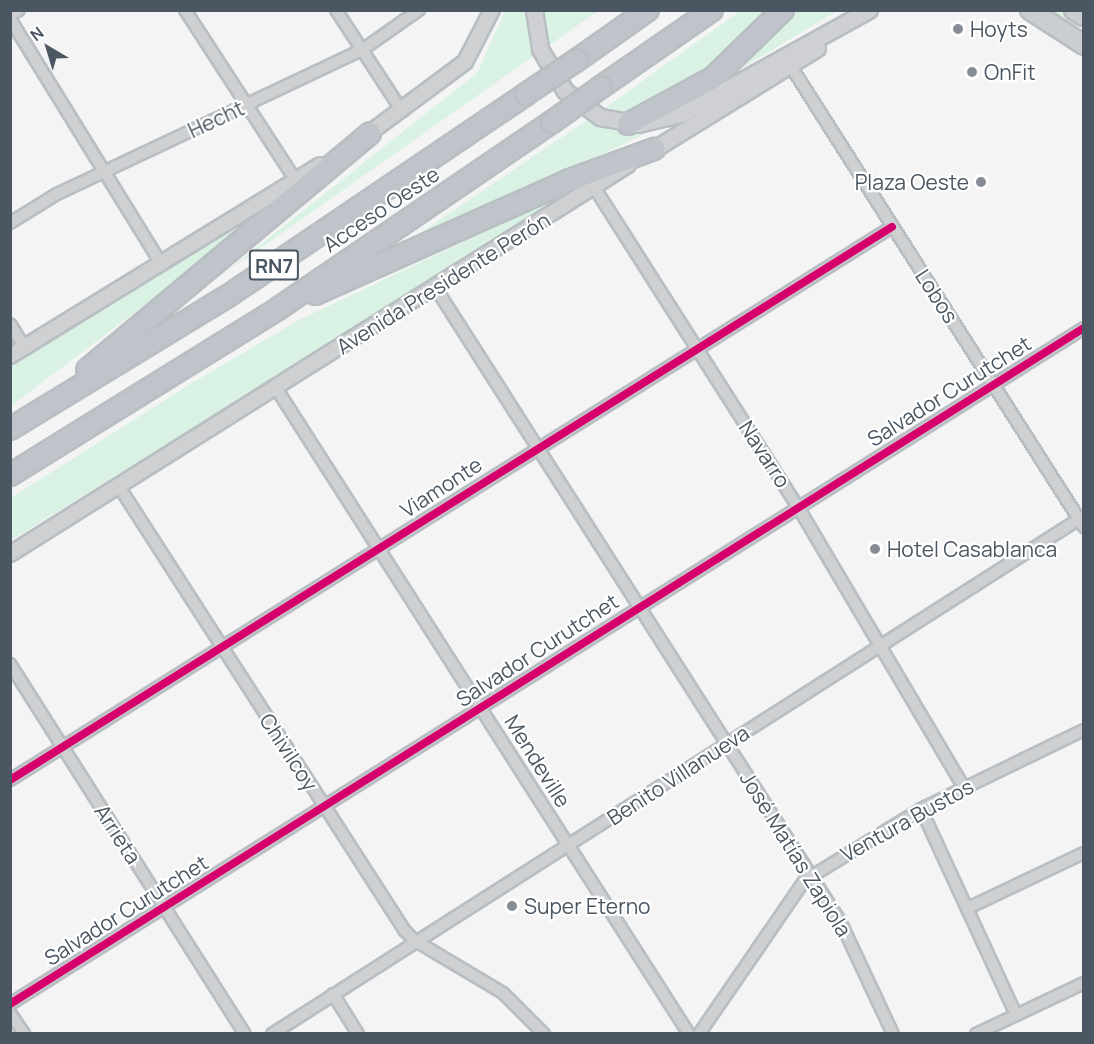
<!DOCTYPE html>
<meta charset="utf-8">
<style>
body{margin:0}
#map{position:relative;width:1094px;height:1044px;overflow:hidden;background:#f4f4f4;font-family:Manrope,sans-serif}
div>[style]{position:absolute}
[style*='--x']{left:calc(var(--x)*1px);top:calc(var(--y)*1px);width:calc(var(--w)*1px);rotate:calc(var(--a)*1deg)}
.green>*{inset:0;background:#d9f2e3}
.roads{filter:drop-shadow(2px 0 #b9bec3) drop-shadow(-2px 0 #b9bec3) drop-shadow(0 2px #b9bec3) drop-shadow(0 -2px #b9bec3)}
.minor>*{height:10px;margin:-5px;padding:0 5px;transform-origin:5px;border-radius:5px;background:#ced0d2}
.tertiary>*{height:14px;margin:-7px;padding:0 7px;transform-origin:7px;border-radius:7px;background:#ced0d2}
.secondary>*{height:15px;margin:-7.5px;padding:0 7.5px;transform-origin:7.5px;border-radius:7.5px;background:#ced0d4}
.primary>*{height:18px;margin:-9px;padding:0 9px;transform-origin:9px;border-radius:9px;background:#caced1}
.motorway>*{height:20px;margin:-10px;padding:0 10px;transform-origin:10px;border-radius:10px;background:#bec4c9}
.bridges{filter:drop-shadow(2px 0 #b9bec3) drop-shadow(-2px 0 #b9bec3) drop-shadow(0 2px #b9bec3) drop-shadow(0 -2px #b9bec3)}
.motorway-bridge>*{height:20px;margin:-10px;padding:0 10px;transform-origin:10px;border-radius:10px;background:#bec4c9}
.cycleway>*{height:8px;margin:-4px;padding:0 4px;transform-origin:4px;border-radius:4px;background:#d6006c}
.dots>*{width:16px;height:16px;translate:-50% -50%;box-sizing:border-box;border:3px solid #fff;border-radius:50%}
span{translate:-50% -50%;white-space:nowrap;text-align:center;line-height:1.15;-webkit-text-stroke:4.5px #fff;paint-order:stroke}
.shield-label span{padding:2px 4px;background:#fff;border:2px solid;border-radius:4px;-webkit-text-stroke-width:0}
.shield-label{font-size:20px;color:#4a5661;font-weight:700}
.poi-label{font-size:21px;color:#4a5661}
.left{translate:0 -50%;text-align:left}
.right{translate:-100% -50%;text-align:right}
.street-label{font-size:21px;color:#4a5661}
.frame{position:absolute;inset:0;border:12px solid #4a5661;pointer-events:none}
.north{position:absolute;left:18px;top:18px;width:60px;height:60px;-webkit-text-stroke:4px #fff;paint-order:stroke;rotate:322deg;font-size:16px;font-weight:700;line-height:24px;text-align:center;color:#4a5661}
.north::after{content:'';display:block;margin:auto;width:21px;height:27px;background:#4a5661;clip-path:polygon(50% 0,100% 100%,50% 72%,0 100%)}
</style>
<div id="map">
<div class="green">
<div style="clip-path:polygon(505px 11px,598px 11px,221px 276px,477px 73px)"></div>
<div style="clip-path:polygon(740px 11px,837px 11px,727px 77px,624px 113px,602px 110px)"></div>
<div style="clip-path:polygon(1044px 11px,1061px 11px,1076px 20px,1077px 26px,1073px 28px)"></div>
<div style="clip-path:polygon(589px 119px,621px 130px,655px 129px,381px 259px)"></div>
<div style="clip-path:polygon(573px 190px,332px 343px,11px 540px,11px 498px,187px 386px,299px 320px)"></div>
<div style="clip-path:polygon(277px 197px,180px 278px,11px 406px,11px 361px)"></div>
</div>
<div class="roads">
<div class="minor">
<div style="--x:185;--y:10;--w:204;--a:57"></div>
<div style="--x:336;--y:10;--w:121;--a:56.8"></div>
<div style="--x:10;--y:15;--w:10;--a:-29"></div>
<div style="--x:10;--y:19;--w:289;--a:58.3"></div>
<div style="--x:790;--y:65;--w:548;--a:57.53"></div>
<div style="--x:594;--y:187;--w:379;--a:57.5"></div>
<div style="--x:798;--y:507;--w:326;--a:59.4"></div>
<div style="--x:10;--y:223;--w:55;--a:-31.7"></div>
<div style="--x:57;--y:194;--w:337;--a:-25.3"></div>
<div style="--x:362;--y:50;--w:70;--a:-35.1"></div>
<div style="--x:435;--y:287;--w:752;--a:57.43"></div>
<div style="--x:840;--y:921;--w:125;--a:64.9"></div>
<div style="--x:10;--y:324;--w:28;--a:58"></div>
<div style="--x:276;--y:388;--w:767;--a:57.41"></div>
<div style="--x:118;--y:485;--w:530;--a:57.24"></div>
<div style="--x:405;--y:931;--w:13;--a:45"></div>
<div style="--x:414;--y:940;--w:104;--a:30.8"></div>
<div style="--x:503;--y:993;--w:58;--a:45"></div>
<div style="--x:10;--y:664;--w:438;--a:57.6"></div>
<div style="--x:10;--y:780;--w:1041;--a:-32.09"></div>
<div style="--x:921;--y:809;--w:227;--a:65.2"></div>
<div style="--x:968;--y:908;--w:128;--a:-25.4"></div>
<div style="--x:333;--y:994;--w:47;--a:58"></div>
<div style="--x:10;--y:1004;--w:1269;--a:-32.19"></div>
<div style="--x:10;--y:1013;--w:25;--a:56"></div>
<div style="--x:272;--y:1034;--w:963;--a:-32.54"></div>
<div style="--x:699;--y:1034;--w:186;--a:-55.5"></div>
<div style="--x:804;--y:881;--w:137;--a:-31.6"></div>
<div style="--x:921;--y:809;--w:181;--a:-25.9"></div>
<div style="--x:976;--y:1034;--w:119;--a:-25.3"></div>
</div>
<div class="tertiary">
<div style="--x:364;--y:137;--w:126;--a:-36.6"></div>
<div style="--x:465;--y:62;--w:59;--a:-62.6"></div>
<div style="--x:10;--y:356;--w:364;--a:-31.6"></div>
<div style="--x:10;--y:554;--w:730;--a:-32.19"></div>
</div>
<div class="secondary">
<div style="--x:534;--y:10;--w:39;--a:81"></div>
<div style="--x:540;--y:49;--w:49;--a:59.2"></div>
<div style="--x:565;--y:91;--w:44;--a:36.6"></div>
<div style="--x:600;--y:117;--w:39;--a:10"></div>
<div style="--x:638;--y:124;--w:44;--a:-13.1"></div>
<div style="--x:681;--y:114;--w:215;--a:-29"></div>
<div style="--x:654;--y:149;--w:192;--a:-31.8"></div>
</div>
<div class="primary">
<div style="--x:1030;--y:10;--w:64;--a:32.9"></div>
<div style="--x:1074;--y:10;--w:12;--a:31"></div>
</div>
<div class="motorway">
<div style="--x:577;--y:60;--w:87;--a:-35.2"></div>
<div style="--x:601;--y:87;--w:135;--a:-34.7"></div>
<div style="--x:628;--y:124;--w:97;--a:-28.4"></div>
<div style="--x:713;--y:78;--w:98;--a:-44.2"></div>
<div style="--x:315;--y:294;--w:279;--a:-24.1"></div>
<div style="--x:570;--y:180;--w:90;--a:-20.3"></div>
<div style="--x:87;--y:370;--w:369;--a:-39.9"></div>
<div style="--x:10;--y:429;--w:255;--a:-31.4"></div>
<div style="--x:228;--y:296;--w:360;--a:-34.1"></div>
<div style="--x:10;--y:475;--w:317;--a:-31.8"></div>
<div style="--x:279;--y:308;--w:330;--a:-34.3"></div>
</div>
</div>
<div class="bridges">
<div class="motorway-bridge">
<div style="--x:526;--y:94;--w:61;--a:-33.7"></div>
<div style="--x:552;--y:122;--w:60;--a:-35.5"></div>
</div>
</div>
<div class="cycleway">
<div style="--x:10;--y:780;--w:1041;--a:-32.09"></div>
<div style="--x:10;--y:1004;--w:1269;--a:-32.19"></div>
</div>
<div class="dots">
<div style="left:958px;top:29px;background:#868d94"></div>
<div style="left:972px;top:72px;background:#868d94"></div>
<div style="left:981px;top:182px;background:#868d94"></div>
<div style="left:875px;top:549px;background:#868d94"></div>
<div style="left:512px;top:906px;background:#868d94"></div>
</div>
<div class="shield-label">
<span style="left:274px;top:265px">RN7</span>
</div>
<div class="poi-label">
<span class="left" style="left:970px;top:29px">Hoyts</span>
<span class="left" style="left:984px;top:72px">OnFit</span>
<span class="right" style="left:969px;top:182px">Plaza Oeste</span>
<span class="left" style="left:887px;top:549px">Hotel Casablanca</span>
<span class="left" style="left:524px;top:906px">Super Eterno</span>
</div>
<div class="street-label">
<span style="left:216px;top:119px;rotate:-25deg">Hecht</span>
<span style="left:381px;top:209px;rotate:-34deg">Acceso Oeste</span>
<span style="left:443px;top:283px;rotate:-32deg">Avenida Presidente Perón</span>
<span style="left:937px;top:296px;rotate:57deg">Lobos</span>
<span style="left:949px;top:391px;rotate:-32deg">Salvador Curutchet</span>
<span style="left:765px;top:454px;rotate:57deg">Navarro</span>
<span style="left:441px;top:487px;rotate:-33deg">Viamonte</span>
<span style="left:537px;top:650px;rotate:-33deg">Salvador Curutchet</span>
<span style="left:289px;top:752px;rotate:57deg">Chivilcoy</span>
<span style="left:538px;top:761px;rotate:58deg">Mendeville</span>
<span style="left:678px;top:775px;rotate:-33deg">Benito Villanueva</span>
<span style="left:907px;top:820px;rotate:-29deg">Ventura Bustos</span>
<span style="left:118px;top:834px;rotate:57deg">Arrieta</span>
<span style="left:796px;top:854px;rotate:58deg">José Matías Zapiola</span>
<span style="left:126px;top:910px;rotate:-32deg">Salvador Curutchet</span>
</div>
<div class="frame"></div>
<div class="north">N</div>
</div>
